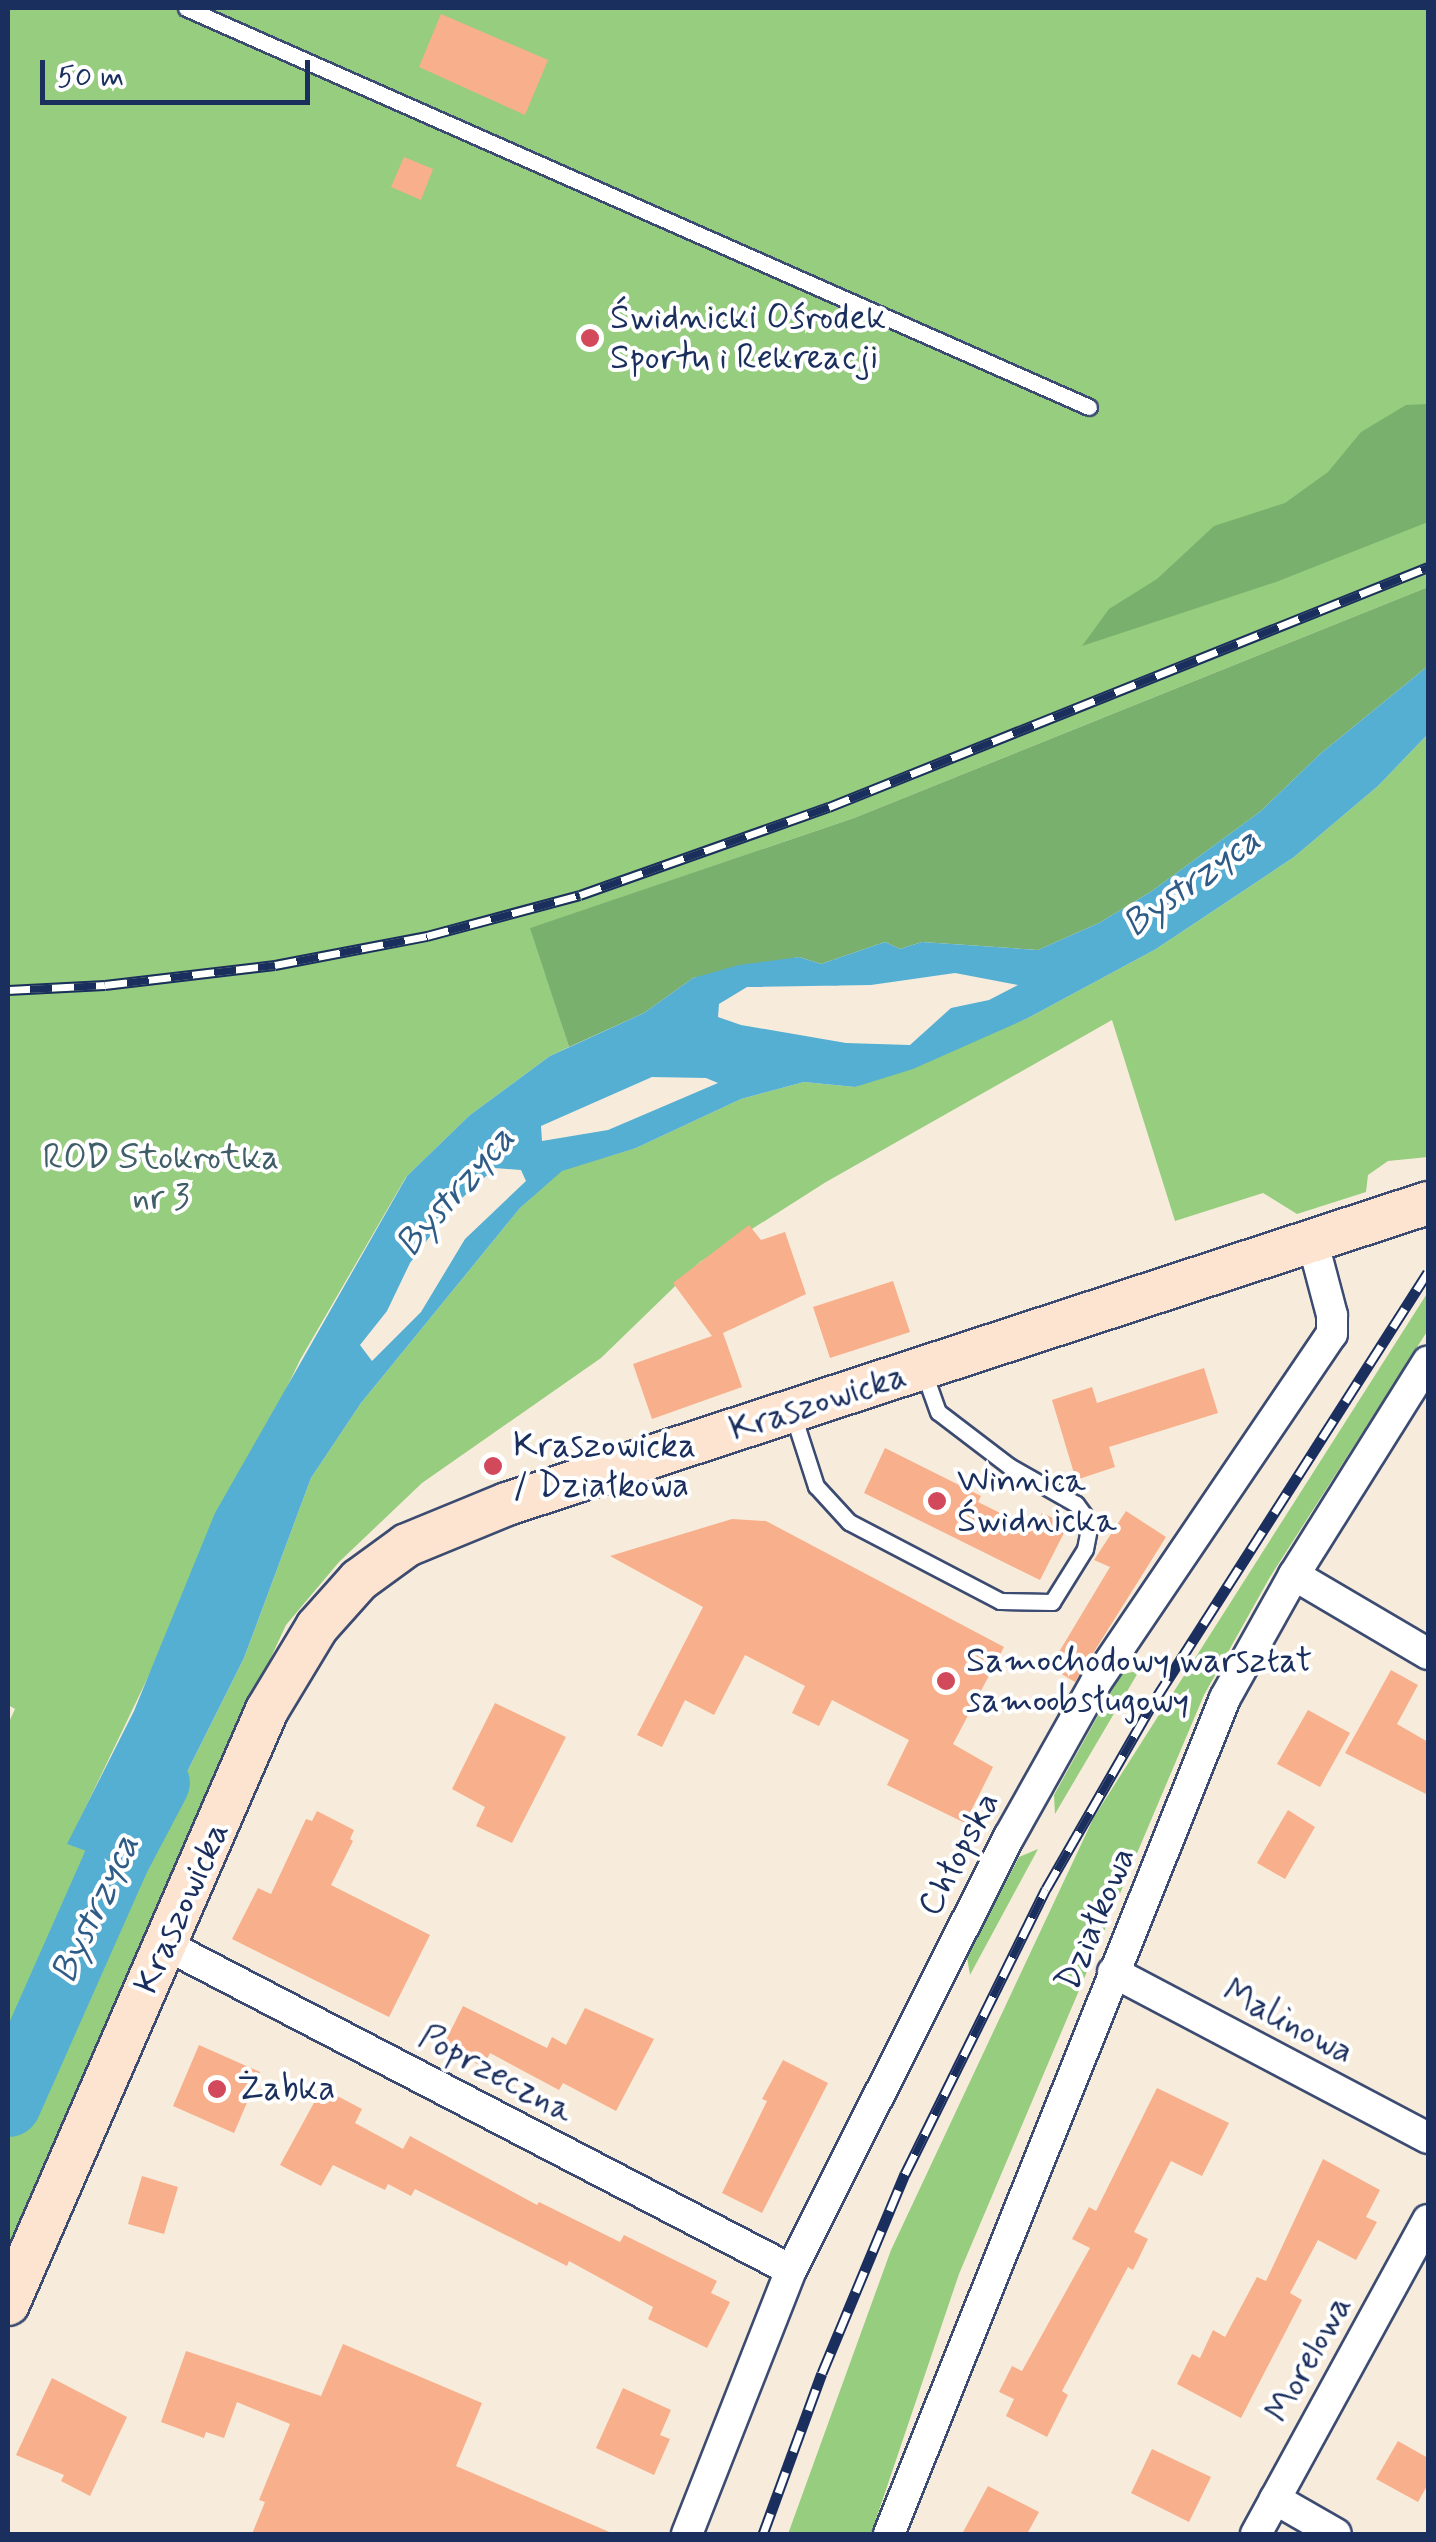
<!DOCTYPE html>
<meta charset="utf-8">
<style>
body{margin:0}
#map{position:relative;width:1436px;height:2542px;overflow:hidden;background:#f7ecdb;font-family:Mynerve,sans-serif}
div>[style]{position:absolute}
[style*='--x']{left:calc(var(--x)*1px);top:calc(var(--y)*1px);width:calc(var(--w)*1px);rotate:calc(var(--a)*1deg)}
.green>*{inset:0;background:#97cd7f}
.forest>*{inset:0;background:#79b06e}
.water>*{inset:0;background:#55afd3}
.river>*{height:65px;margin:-32.5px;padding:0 32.5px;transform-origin:32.5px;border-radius:32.5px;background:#55afd3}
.building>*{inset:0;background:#f8af8b}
.roads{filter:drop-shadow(2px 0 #3c4b71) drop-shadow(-2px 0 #3c4b71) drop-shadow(0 2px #3c4b71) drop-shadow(0 -2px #3c4b71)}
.lane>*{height:15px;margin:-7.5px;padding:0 7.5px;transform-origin:7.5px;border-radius:7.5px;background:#fff}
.street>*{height:30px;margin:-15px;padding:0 15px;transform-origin:15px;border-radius:15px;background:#fff}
.secondary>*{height:42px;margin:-21px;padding:0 21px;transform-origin:21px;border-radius:21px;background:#fde4d0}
.rail>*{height:11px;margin-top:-5.5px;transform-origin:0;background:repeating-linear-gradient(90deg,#fff 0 22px,#1b2f5e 0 44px);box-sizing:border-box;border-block:2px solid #1b2f5e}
.dots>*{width:28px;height:28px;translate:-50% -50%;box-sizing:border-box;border:5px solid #fff;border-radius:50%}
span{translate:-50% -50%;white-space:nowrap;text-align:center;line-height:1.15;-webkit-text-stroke:8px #fff;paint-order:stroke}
.poi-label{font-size:35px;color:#1b2f5e}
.left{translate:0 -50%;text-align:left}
.park-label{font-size:35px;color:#405e68}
.street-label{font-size:35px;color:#1b2f5e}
.water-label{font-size:38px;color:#2f5c87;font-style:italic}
.frame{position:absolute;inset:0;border:10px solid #1b2f5e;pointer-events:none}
.scale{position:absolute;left:40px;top:60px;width:270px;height:45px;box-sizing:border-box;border:5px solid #1b2f5e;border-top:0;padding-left:12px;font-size:30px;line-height:35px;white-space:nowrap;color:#1b2f5e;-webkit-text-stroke:8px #fff;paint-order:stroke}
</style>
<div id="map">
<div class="green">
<div style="clip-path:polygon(8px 8px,1428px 8px,1428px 587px,854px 818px,531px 928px,569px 1047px,550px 1056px,470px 1115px,406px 1177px,300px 1360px,68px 1844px,138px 1870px,244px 1658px,311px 1478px,361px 1403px,520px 1208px,562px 1170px,636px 1148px,741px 1099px,804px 1082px,855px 1087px,1028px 1018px,1156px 949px,1294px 857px,1378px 786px,1428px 734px,1428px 1157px,1388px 1161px,1368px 1175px,1366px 1192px,1297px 1214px,1263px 1193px,1175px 1221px,1112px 1020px,826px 1182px,700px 1262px,601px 1358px,422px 1483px,339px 1562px,286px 1625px,175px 1864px,8px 2253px,8px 1724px,15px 1709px,8px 1705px)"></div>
<div style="clip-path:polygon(1428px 1292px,1428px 1330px,1270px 1577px,1204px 1695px,959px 2274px,871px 2534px,788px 2534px,891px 2250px,1094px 1817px)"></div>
<div style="clip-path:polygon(1139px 1671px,1055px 1814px,1054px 1795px,1121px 1674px)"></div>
<div style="clip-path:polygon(1038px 1849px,970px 1975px,967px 1957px,1019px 1857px)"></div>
</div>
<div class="forest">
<div style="clip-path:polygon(1428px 404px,1428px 522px,1276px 582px,1082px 646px,1109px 609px,1157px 579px,1214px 526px,1285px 503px,1328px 472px,1361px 432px,1406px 405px)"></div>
<div style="clip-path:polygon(1428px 587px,1428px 666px,1320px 754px,1261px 811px,1152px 891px,1099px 923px,1038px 950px,922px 942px,900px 949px,885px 942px,821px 964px,799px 957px,693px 978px,644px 1013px,569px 1047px,530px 928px,854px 818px)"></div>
</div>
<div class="water">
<div style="clip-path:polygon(evenodd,1428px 666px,1428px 734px,1378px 786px,1294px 857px,1156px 949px,1028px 1018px,913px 1069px,855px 1087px,804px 1082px,741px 1099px,636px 1148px,562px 1171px,520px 1208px,361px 1403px,311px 1478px,244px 1658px,138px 1870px,67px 1844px,134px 1711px,215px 1513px,407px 1176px,470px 1115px,550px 1056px,644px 1013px,693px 978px,739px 965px,799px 957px,821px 964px,885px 942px,900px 949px,922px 942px,1038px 950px,1099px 923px,1152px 891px,1261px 811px,1320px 754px,1428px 666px,955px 973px,1018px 985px,989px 1000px,951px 1008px,910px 1045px,846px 1043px,741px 1025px,718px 1017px,719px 1004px,747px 987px,871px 985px,955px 973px,1428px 666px,652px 1077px,706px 1078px,718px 1083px,608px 1130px,542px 1141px,541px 1126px,652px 1077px,1428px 666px,495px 1168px,521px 1170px,526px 1181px,465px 1239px,421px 1312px,372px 1361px,360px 1345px,387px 1311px,410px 1263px,451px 1208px,495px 1168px)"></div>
</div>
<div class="river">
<div style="--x:8;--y:2104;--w:265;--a:-66.1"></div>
<div style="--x:115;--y:1862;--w:90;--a:-62.3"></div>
</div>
<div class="building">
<div style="clip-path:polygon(441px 14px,548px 60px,525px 115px,419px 67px)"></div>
<div style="clip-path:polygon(404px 157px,433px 169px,421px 200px,391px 187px)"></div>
<div style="clip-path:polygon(749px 1225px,761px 1240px,785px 1232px,806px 1294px,723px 1333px,742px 1387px,652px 1419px,633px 1364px,712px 1336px,673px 1283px)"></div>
<div style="clip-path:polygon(893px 1281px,910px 1332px,830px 1358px,813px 1307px)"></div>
<div style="clip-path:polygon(1204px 1368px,1218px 1413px,1109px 1447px,1115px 1467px,1076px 1480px,1052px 1400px,1092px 1387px,1097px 1403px)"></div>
<div style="clip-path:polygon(885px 1448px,981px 1496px,978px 1502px,1033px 1529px,1042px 1513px,1068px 1525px,1040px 1580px,864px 1493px)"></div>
<div style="clip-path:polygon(1126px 1511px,1166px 1537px,1075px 1682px,1050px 1667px,1110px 1567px,1094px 1560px)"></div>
<div style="clip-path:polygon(732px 1519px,766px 1521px,1004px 1647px,953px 1744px,993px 1767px,965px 1823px,887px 1785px,909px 1740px,832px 1700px,819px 1726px,792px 1713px,805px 1686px,745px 1655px,714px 1715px,685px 1700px,662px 1747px,637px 1735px,703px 1607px,610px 1556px)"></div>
<div style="clip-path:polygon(1391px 1670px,1418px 1685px,1397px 1724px,1428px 1742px,1428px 1795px,1345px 1753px)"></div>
<div style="clip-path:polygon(495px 1703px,566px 1737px,512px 1843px,476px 1826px,485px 1807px,452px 1789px)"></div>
<div style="clip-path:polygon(1308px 1710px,1350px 1733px,1320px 1787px,1277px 1764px)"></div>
<div style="clip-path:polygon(1288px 1810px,1315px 1827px,1285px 1879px,1257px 1863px)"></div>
<div style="clip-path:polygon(317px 1811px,354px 1830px,350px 1839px,353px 1841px,331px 1885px,430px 1935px,389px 2017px,232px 1939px,258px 1888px,271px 1894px,306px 1819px,312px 1821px)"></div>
<div style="clip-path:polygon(463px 2006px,547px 2048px,552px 2037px,566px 2045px,585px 2008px,654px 2039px,616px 2111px,563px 2083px,559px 2090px,490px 2053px,483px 2067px,443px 2046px)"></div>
<div style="clip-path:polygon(199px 2045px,260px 2072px,234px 2133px,173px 2106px)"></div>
<div style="clip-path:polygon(783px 2060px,828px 2083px,762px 2213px,722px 2193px,767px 2101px,762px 2099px)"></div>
<div style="clip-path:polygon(322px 2088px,362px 2109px,355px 2123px,403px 2149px,410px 2136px,537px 2205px,539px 2202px,620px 2242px,624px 2235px,717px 2281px,711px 2293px,730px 2302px,707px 2348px,648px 2319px,653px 2307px,569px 2261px,567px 2266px,415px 2189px,411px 2196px,388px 2184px,385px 2190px,333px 2165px,321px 2186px,280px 2165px)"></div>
<div style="clip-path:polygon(1157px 2088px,1229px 2123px,1202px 2176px,1171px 2161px,1134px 2232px,1148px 2239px,1133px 2270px,1128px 2267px,1062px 2391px,1068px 2395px,1047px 2437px,1006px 2416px,1014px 2399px,999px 2392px,1012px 2366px,1022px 2371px,1090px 2248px,1072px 2239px,1089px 2207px,1096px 2211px)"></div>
<div style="clip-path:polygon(1323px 2159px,1380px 2190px,1366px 2217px,1377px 2222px,1356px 2260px,1318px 2240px,1290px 2293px,1302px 2300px,1241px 2418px,1177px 2384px,1192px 2354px,1200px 2358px,1213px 2330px,1225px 2337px,1257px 2277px,1266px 2281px)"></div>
<div style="clip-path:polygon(142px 2176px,178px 2187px,164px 2234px,128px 2224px)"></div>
<div style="clip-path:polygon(343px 2344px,482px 2403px,456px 2466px,614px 2534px,252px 2534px,265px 2502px,259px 2500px,290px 2424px,237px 2402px,224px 2438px,206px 2432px,204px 2438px,161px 2422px,186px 2351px,321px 2396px)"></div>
<div style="clip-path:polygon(52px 2378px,127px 2417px,90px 2496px,61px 2481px,64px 2475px,16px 2455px)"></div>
<div style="clip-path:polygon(623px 2388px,671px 2410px,660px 2435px,670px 2439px,654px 2475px,596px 2448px)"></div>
<div style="clip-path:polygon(1398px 2441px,1428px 2458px,1428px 2484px,1418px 2502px,1376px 2479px)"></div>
<div style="clip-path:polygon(1152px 2449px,1211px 2477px,1189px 2522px,1131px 2493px)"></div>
<div style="clip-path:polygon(988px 2486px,1039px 2512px,1027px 2534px,962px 2534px)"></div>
</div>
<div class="roads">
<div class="lane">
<div style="--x:186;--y:8;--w:987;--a:23.84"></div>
<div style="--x:793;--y:1415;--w:75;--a:72.1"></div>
<div style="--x:816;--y:1486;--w:49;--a:47.5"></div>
<div style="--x:849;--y:1522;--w:170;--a:27.6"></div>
<div style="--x:1000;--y:1601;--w:52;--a:1.1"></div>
<div style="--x:1052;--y:1602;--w:62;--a:-58.1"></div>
<div style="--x:1085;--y:1549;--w:26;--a:-79"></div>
<div style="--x:1090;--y:1523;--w:24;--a:-126"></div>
<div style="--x:1076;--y:1504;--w:77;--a:-150.4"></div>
<div style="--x:1009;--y:1466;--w:89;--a:-142.7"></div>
<div style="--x:938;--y:1412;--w:41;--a:-109.7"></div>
</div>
<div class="street">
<div style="--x:1294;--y:1575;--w:156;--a:30.5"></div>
<div style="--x:166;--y:1945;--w:704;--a:27.47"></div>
<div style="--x:1113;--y:1972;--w:356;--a:27.8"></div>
<div style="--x:1275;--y:2499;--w:70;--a:29.8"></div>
<div style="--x:687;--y:2534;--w:284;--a:-68.5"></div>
<div style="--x:791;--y:2270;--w:485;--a:-63.3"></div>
<div style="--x:1009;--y:1837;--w:178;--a:-60.7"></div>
<div style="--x:1096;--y:1682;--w:420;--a:-55.9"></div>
<div style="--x:1332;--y:1334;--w:19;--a:-90"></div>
<div style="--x:1332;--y:1315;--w:74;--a:-104.8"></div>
<div style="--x:889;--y:2534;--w:901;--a:-68.1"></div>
<div style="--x:1225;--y:1698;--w:141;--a:-60.7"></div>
<div style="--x:1294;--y:1575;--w:252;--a:-57.9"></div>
<div style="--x:1256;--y:2534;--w:358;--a:-61.3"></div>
</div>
<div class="secondary">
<div style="--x:8;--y:2304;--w:648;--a:-66.44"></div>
<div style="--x:267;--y:1710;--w:97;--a:-58.9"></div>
<div style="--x:317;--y:1627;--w:63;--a:-48.2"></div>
<div style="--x:359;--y:1580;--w:59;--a:-36.1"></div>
<div style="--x:407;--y:1545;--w:108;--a:-22.3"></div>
<div style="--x:507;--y:1504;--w:969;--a:-18.1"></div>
</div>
</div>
<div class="rail">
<div style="--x:8;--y:990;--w:97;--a:-3"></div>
<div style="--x:105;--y:985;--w:171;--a:-6.7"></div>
<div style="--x:275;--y:965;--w:155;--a:-10.8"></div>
<div style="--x:427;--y:936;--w:158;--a:-15"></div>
<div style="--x:580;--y:895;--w:264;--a:-19.5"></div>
<div style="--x:829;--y:807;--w:645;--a:-21.83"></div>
<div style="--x:763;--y:2534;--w:171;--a:-69.9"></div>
<div style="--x:822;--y:2373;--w:216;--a:-67.4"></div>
<div style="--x:905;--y:2174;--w:318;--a:-63.7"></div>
<div style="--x:1046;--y:1889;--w:220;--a:-60.1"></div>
<div style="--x:1156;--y:1698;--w:505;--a:-57.44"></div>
</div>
<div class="dots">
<div style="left:590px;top:338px;background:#d1495b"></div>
<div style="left:493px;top:1466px;background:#d1495b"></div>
<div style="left:937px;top:1501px;background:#d1495b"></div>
<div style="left:946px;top:1681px;background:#d1495b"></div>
<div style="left:217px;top:2089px;background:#d1495b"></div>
</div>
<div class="poi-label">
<span class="left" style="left:610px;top:338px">Świdnicki Ośrodek<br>Sportu i Rekreacji</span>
<span class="left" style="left:513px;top:1466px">Kraszowicka<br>/ Działkowa</span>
<span class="left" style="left:957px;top:1501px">Winnica<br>Świdnicka</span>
<span class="left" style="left:966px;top:1681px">Samochodowy warsztat<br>samoobsługowy</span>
<span class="left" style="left:237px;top:2089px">Żabka</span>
</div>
<div class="park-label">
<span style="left:161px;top:1178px">ROD Stokrotka<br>nr 3</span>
</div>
<div class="street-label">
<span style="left:818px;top:1403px;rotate:-18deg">Kraszowicka</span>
<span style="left:959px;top:1854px;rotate:-62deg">Chłopska</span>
<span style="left:182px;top:1908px;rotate:-66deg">Kraszowicka</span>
<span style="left:1096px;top:1919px;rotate:-67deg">Działkowa</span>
<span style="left:1288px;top:2022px;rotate:28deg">Malinowa</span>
<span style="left:496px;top:2074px;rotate:28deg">Poprzeczna</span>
<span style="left:1309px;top:2359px;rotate:-61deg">Morelowa</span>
</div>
<div class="water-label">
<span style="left:1192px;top:883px;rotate:-36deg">Bystrzyca</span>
<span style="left:456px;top:1192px;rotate:-49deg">Bystrzyca</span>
<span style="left:96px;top:1909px;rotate:-65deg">Bystrzyca</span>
</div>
<div class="frame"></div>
<div class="scale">50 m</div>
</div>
